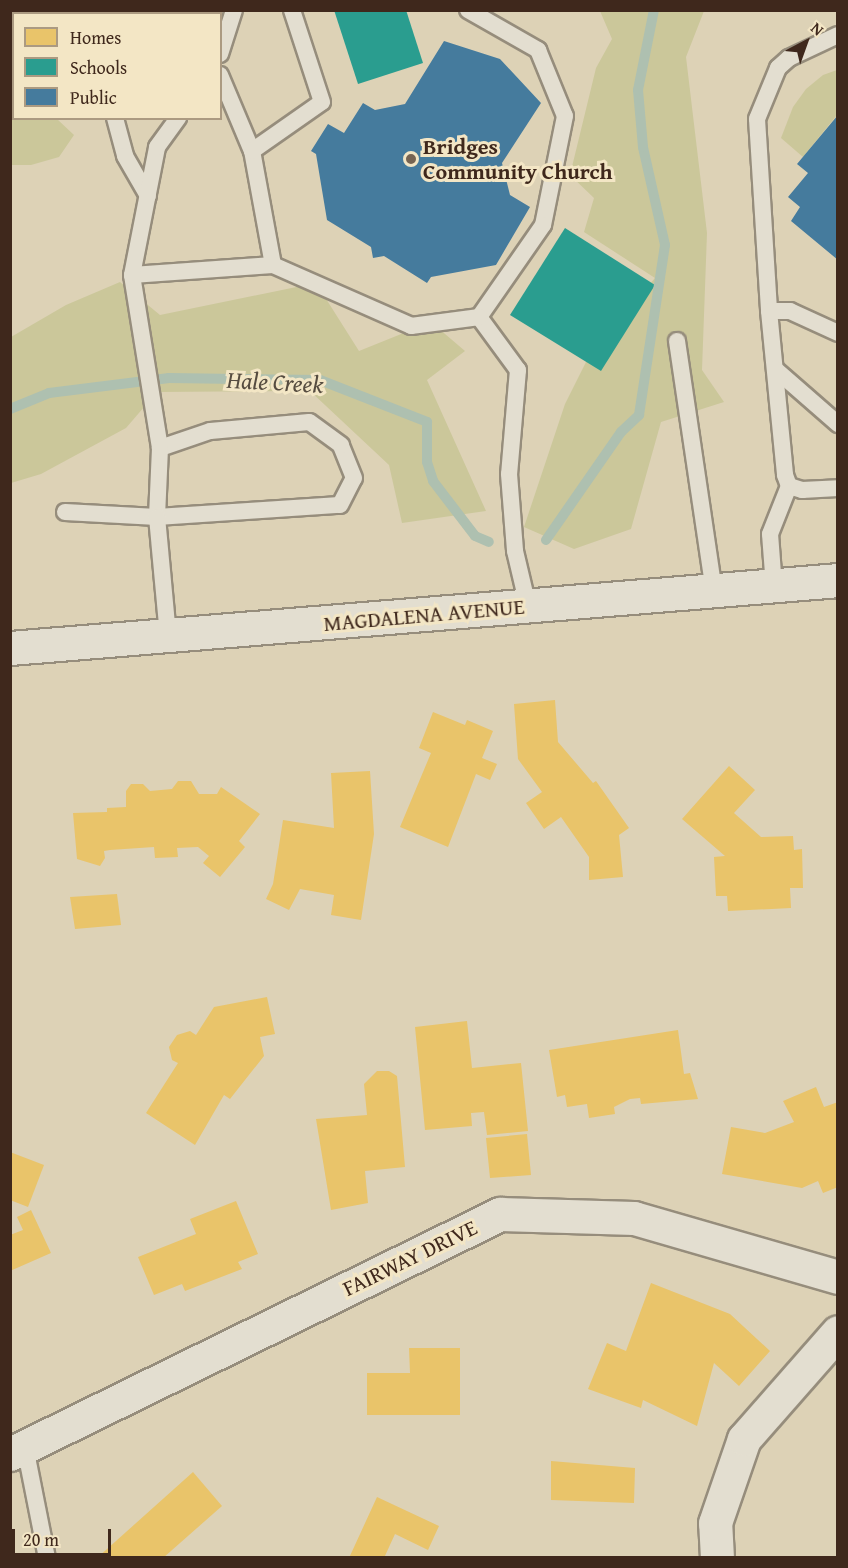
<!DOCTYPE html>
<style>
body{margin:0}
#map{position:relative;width:848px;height:1568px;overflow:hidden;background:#ddd2b6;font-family:"Gentium Book Plus",serif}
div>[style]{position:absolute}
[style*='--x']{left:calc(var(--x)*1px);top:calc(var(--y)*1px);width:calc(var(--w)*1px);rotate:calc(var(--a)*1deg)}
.green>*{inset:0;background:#cbc79a}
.homes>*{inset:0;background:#e9c46a}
.schools>*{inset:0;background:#2a9d8f}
.public>*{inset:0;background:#457b9d}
.stream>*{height:10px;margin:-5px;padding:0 5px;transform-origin:5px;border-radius:5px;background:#aec0b0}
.roads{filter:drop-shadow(2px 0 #968d7c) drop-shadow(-2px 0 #968d7c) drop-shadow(0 2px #968d7c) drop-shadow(0 -2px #968d7c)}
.lane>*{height:16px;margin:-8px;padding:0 8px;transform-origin:8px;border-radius:8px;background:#e3ded0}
.street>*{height:33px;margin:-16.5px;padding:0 16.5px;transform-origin:16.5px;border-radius:16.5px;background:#e3ded0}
.secondary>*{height:33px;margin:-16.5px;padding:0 16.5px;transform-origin:16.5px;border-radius:16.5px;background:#e3ded0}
.dots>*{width:16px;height:16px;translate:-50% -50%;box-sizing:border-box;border:3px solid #f3e6c5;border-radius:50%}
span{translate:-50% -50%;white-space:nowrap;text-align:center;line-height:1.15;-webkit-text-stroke:6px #f3e6c5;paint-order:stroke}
.poi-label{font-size:22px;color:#3f281c;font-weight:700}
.left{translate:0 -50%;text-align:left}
.street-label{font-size:22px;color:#3f281c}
.water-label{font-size:24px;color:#564c40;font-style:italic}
.frame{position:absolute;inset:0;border:12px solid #3f281c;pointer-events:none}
.legend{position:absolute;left:12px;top:12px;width:210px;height:108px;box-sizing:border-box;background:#f3e6c5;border:2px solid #ab9a81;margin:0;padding:8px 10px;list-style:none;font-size:18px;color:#3f281c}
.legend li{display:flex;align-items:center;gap:12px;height:30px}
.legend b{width:30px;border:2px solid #ab9a81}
.north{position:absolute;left:776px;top:12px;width:60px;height:60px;-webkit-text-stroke:4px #f3e6c5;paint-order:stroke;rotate:41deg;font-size:16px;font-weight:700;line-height:24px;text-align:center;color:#3f281c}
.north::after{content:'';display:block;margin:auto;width:21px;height:27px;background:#3f281c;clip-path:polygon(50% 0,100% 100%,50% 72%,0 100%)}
.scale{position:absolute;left:12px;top:1529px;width:99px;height:27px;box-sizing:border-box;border:3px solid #3f281c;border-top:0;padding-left:8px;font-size:18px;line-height:21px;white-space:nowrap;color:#3f281c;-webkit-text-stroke:4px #f3e6c5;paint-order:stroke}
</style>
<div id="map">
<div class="green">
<div style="clip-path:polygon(11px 10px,35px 13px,14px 14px,14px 118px,57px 119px,74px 135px,59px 157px,31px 165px,11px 165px)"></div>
<div style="clip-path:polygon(600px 11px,704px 11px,686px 57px,707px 233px,702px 370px,724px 402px,661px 422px,631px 529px,574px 549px,524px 527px,565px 404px,591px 352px,655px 278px,584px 232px,594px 198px,570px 175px,596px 68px,612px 39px)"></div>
<div style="clip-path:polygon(837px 70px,837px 115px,803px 157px,781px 138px,793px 107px,806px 89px,823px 75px)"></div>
<div style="clip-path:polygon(120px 282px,160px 315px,316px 283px,359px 351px,431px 322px,465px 351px,427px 380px,486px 511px,402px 523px,389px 465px,310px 391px,157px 392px,126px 428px,41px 474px,11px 483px,11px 337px,66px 305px)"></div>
</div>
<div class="homes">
<div style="clip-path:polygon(555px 700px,558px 742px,593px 783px,596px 781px,629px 828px,619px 835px,623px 877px,589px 880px,589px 857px,561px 817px,544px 829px,526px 803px,542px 792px,518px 759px,514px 704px)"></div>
<div style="clip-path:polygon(433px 712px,465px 725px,467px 720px,493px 731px,482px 758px,497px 764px,490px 780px,476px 774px,448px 847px,400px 827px,431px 753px,419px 748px)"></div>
<div style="clip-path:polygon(729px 766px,755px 790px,734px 813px,761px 837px,793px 836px,794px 850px,802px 849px,803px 888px,790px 888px,791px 908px,728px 911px,727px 896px,716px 896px,714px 857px,725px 856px,682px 819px)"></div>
<div style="clip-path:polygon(370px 771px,374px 834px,361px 920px,331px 915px,334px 895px,300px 889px,289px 910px,266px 899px,273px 884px,283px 820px,334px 828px,331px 773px)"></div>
<div style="clip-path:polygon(178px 781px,191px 781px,199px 794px,217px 794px,221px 787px,260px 814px,239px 841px,245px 847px,220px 877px,203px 863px,209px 856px,198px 847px,177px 848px,178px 857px,155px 858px,154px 847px,110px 850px,104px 851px,105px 858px,100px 866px,77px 859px,73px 813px,107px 812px,107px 808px,126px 807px,126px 791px,131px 784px,143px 784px,150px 791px,172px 789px)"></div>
<div style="clip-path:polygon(117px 894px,121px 925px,75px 929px,70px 897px)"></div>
<div style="clip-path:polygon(267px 997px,275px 1034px,260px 1037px,264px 1056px,230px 1099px,224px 1095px,195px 1145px,146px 1113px,178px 1063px,172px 1060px,169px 1047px,177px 1035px,190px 1031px,196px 1035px,214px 1007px)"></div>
<div style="clip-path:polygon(467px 1021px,472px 1068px,521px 1063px,528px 1131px,487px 1135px,484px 1112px,471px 1113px,472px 1126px,425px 1130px,415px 1027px)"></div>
<div style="clip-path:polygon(678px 1030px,684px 1074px,690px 1073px,698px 1099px,641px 1104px,640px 1098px,630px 1099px,614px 1107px,615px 1114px,589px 1118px,587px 1104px,567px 1107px,565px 1095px,557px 1097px,549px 1050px)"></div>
<div style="clip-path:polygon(377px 1071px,389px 1071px,397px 1076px,405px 1167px,365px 1171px,368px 1203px,331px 1210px,316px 1119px,367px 1115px,364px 1084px)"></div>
<div style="clip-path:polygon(816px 1087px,824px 1107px,838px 1102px,838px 1187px,823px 1193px,818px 1181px,802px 1188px,722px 1174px,731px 1127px,765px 1133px,794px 1122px,783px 1101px)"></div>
<div style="clip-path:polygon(527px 1134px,531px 1175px,490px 1178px,486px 1138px)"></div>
<div style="clip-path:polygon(10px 1152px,44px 1165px,28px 1207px,10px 1200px)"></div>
<div style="clip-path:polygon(236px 1201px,258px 1254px,238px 1262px,242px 1269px,185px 1291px,182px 1284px,154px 1295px,138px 1257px,196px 1234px,190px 1219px)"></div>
<div style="clip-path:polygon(31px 1210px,51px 1253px,10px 1271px,10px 1235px,23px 1230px,17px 1217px)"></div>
<div style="clip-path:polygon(651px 1283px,730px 1314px,770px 1351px,739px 1386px,714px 1363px,697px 1426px,643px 1400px,641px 1408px,588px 1389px,607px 1343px,626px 1351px)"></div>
<div style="clip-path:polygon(409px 1348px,460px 1348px,460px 1415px,367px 1415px,367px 1373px,410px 1373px)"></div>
<div style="clip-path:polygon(551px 1461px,635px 1468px,634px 1503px,551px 1500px)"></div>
<div style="clip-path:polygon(193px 1472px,222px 1506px,163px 1558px,97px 1558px)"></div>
<div style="clip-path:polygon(377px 1497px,439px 1526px,428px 1550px,395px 1534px,384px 1558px,349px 1558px)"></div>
</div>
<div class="schools">
<div style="clip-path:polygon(138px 10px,193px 10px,191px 14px)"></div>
<div style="clip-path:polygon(334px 10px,406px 10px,423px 63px,358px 84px)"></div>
<div style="clip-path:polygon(565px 228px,655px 285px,601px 371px,510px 315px)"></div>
</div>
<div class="public">
<div style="clip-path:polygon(444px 41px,500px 59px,541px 103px,502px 163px,510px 195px,530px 207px,496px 265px,431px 277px,427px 283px,384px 256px,373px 258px,371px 247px,327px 220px,316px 154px,311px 151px,328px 124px,344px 133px,363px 103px,375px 110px,405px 104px)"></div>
<div style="clip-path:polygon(838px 115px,837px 179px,838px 260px,791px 221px,800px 207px,788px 197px,808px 173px,797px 164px)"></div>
</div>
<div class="stream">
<div style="--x:10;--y:409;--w:42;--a:-22.3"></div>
<div style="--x:49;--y:393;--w:121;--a:-7.1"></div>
<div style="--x:169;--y:378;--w:151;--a:0.8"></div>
<div style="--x:320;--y:380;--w:115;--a:21.4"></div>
<div style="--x:427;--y:422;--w:40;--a:90"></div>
<div style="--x:427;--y:462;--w:20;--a:72"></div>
<div style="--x:433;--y:481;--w:69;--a:52.6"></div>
<div style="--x:475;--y:536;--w:15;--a:23"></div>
<div style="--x:546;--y:540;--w:131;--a:-55.2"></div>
<div style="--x:621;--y:432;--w:25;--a:-43"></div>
<div style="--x:639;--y:415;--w:172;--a:-81.3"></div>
<div style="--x:665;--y:245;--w:100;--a:-102.7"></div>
<div style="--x:643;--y:147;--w:57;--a:-95"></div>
<div style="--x:638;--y:90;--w:82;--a:-78.7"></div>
</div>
<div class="roads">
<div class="lane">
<div style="--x:105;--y:10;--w:4;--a:90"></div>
<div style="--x:468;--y:10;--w:81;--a:29.7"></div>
<div style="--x:538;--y:50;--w:71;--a:67.8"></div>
<div style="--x:565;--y:116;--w:111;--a:101.4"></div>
<div style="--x:543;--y:225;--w:112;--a:124.8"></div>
<div style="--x:479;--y:317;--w:66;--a:53.7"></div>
<div style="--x:518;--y:370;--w:104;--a:94.9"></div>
<div style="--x:509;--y:474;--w:77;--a:85.5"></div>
<div style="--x:515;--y:551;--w:57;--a:76.7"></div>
<div style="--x:838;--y:35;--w:54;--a:154.9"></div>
<div style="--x:789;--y:58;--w:15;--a:138"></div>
<div style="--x:778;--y:68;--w:55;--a:112.4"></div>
<div style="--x:757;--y:119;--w:192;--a:86.4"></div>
<div style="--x:769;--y:311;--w:21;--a:0"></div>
<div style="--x:790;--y:311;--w:53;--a:24.6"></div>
<div style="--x:220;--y:54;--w:46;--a:-72.3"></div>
<div style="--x:220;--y:75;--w:82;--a:67.2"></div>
<div style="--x:115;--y:118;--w:39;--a:75"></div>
<div style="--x:125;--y:156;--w:46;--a:60.1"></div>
<div style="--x:273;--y:265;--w:151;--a:23.8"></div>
<div style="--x:411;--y:326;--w:69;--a:-7.5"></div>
<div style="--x:132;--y:275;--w:141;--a:-4.1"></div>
<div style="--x:273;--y:265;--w:116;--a:-100.4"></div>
<div style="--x:252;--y:151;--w:85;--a:-35"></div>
<div style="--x:322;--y:102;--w:97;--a:-108.1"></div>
<div style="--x:769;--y:311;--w:165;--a:84.4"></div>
<div style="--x:785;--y:475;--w:12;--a:70"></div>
<div style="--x:789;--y:486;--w:14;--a:17"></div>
<div style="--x:802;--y:490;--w:36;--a:-3"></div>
<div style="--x:677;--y:341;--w:253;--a:81.6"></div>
<div style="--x:775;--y:369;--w:84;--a:41.1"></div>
<div style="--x:160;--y:448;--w:175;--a:-99.2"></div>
<div style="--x:132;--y:275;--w:130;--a:-78.9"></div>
<div style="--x:157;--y:147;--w:36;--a:-54"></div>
<div style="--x:65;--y:512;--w:92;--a:3.1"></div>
<div style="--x:157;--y:517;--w:183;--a:-3.8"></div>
<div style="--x:340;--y:505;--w:30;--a:-63"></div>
<div style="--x:354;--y:478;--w:35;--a:-112"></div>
<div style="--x:341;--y:445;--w:39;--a:-144"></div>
<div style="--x:309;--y:422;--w:99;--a:174.8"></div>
<div style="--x:210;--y:431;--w:53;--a:161.2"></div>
<div style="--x:160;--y:448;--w:69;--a:92.5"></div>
<div style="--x:157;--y:517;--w:119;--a:84.7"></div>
<div style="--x:774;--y:587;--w:53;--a:-94.3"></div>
<div style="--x:770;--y:534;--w:52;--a:-68.4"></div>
<div style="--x:25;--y:1447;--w:113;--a:78.8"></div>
</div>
<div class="street">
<div style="--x:10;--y:1454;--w:546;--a:-26.1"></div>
<div style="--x:500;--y:1214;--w:134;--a:1.7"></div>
<div style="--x:634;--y:1218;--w:212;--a:16.1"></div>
<div style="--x:717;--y:1558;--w:35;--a:-93"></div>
<div style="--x:715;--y:1523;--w:89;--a:-71"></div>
<div style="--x:744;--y:1439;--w:142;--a:-48.7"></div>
</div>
<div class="secondary">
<div style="--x:10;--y:648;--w:831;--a:-4.69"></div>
</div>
</div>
<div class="dots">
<div style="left:411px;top:159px;background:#766452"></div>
</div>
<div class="poi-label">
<span class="left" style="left:423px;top:159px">Bridges<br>Community Church</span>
</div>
<div class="street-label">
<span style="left:424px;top:615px;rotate:-5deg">MAGDALENA AVENUE</span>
<span style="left:410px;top:1258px;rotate:-26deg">FAIRWAY DRIVE</span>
</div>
<div class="water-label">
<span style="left:275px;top:382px;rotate:3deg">Hale Creek</span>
</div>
<div class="frame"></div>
<ul class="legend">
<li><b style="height:16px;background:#e9c46a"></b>Homes</li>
<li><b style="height:16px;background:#2a9d8f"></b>Schools</li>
<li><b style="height:16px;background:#457b9d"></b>Public</li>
</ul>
<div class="north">N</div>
<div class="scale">20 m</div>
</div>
